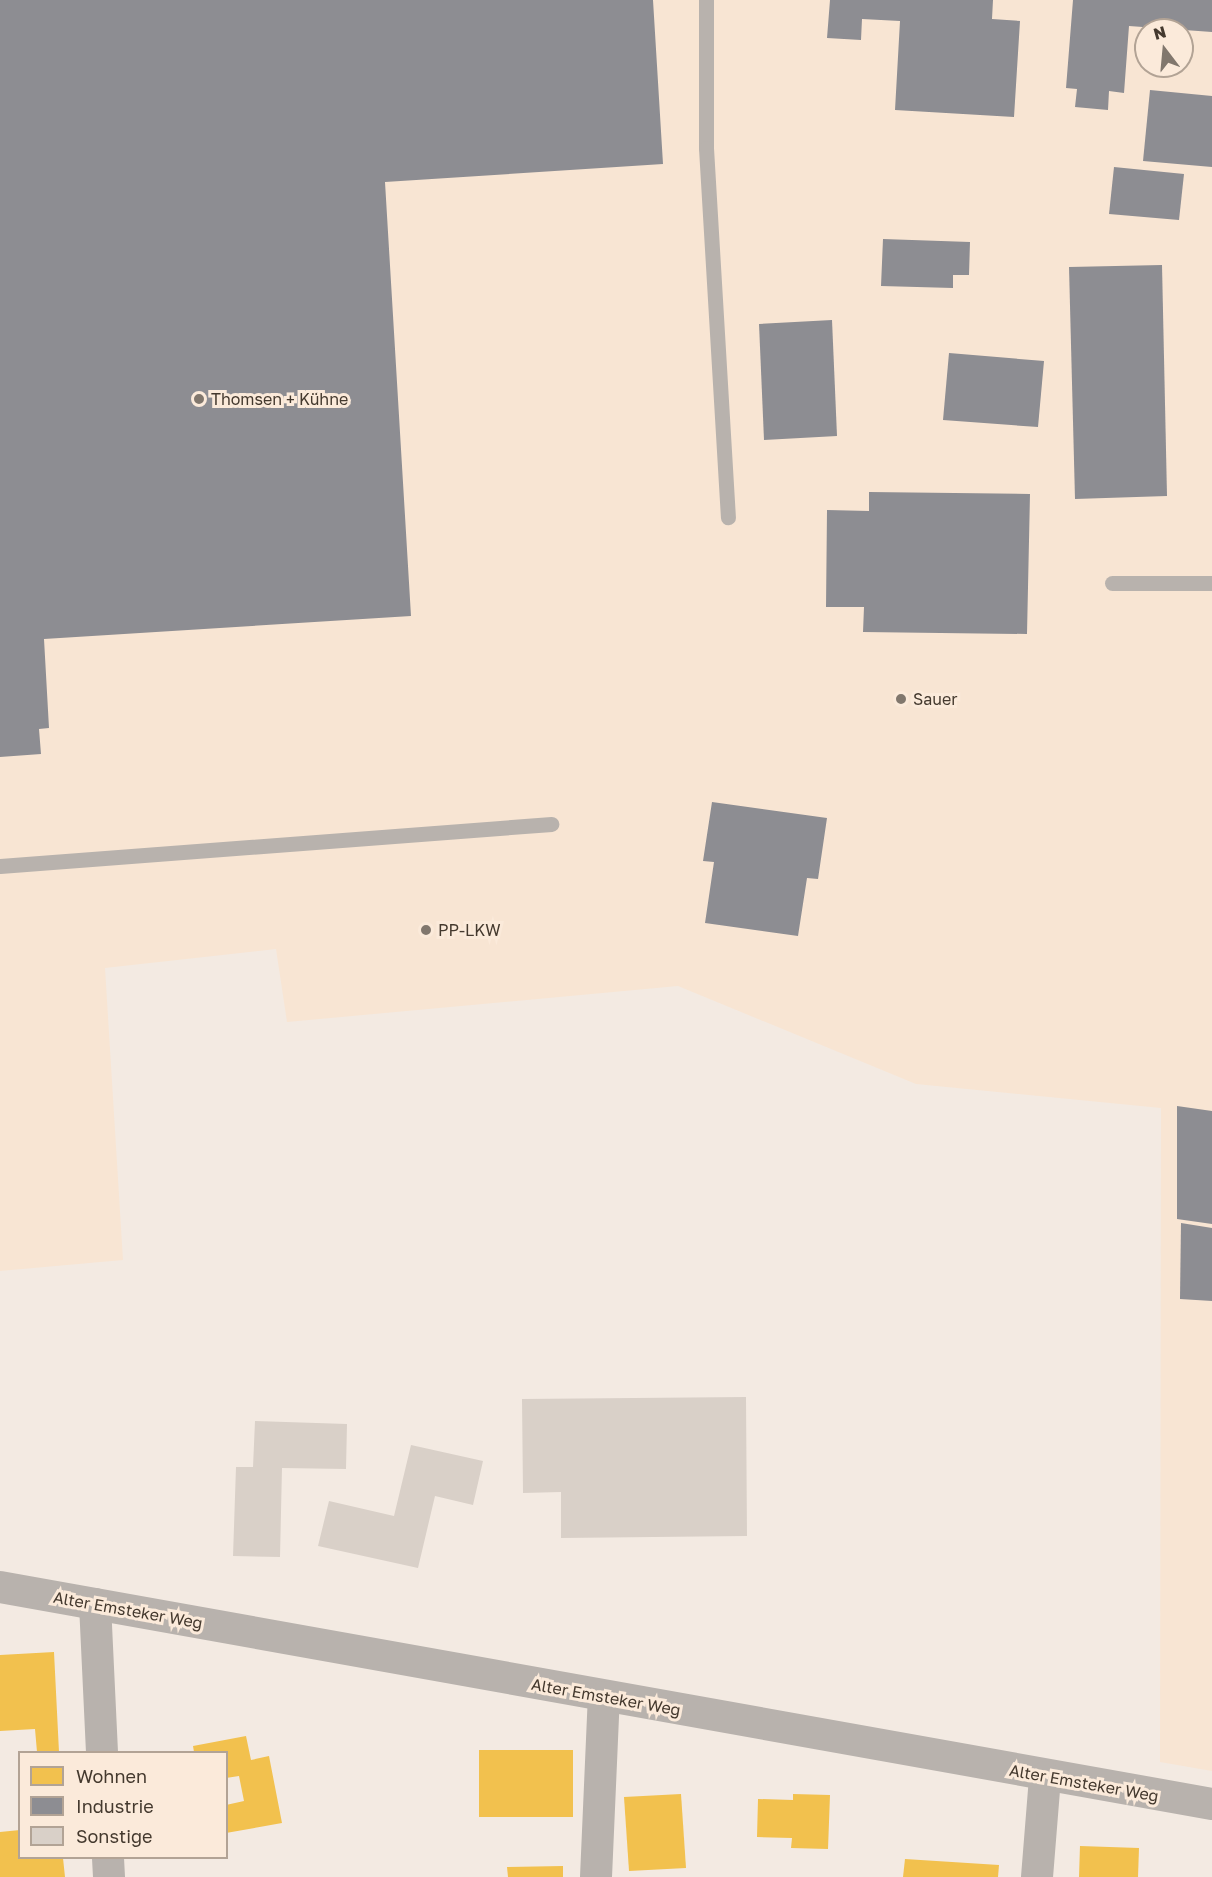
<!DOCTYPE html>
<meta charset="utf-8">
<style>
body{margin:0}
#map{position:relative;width:1212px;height:1877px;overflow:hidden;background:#f3eae2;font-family:"Golos Text",sans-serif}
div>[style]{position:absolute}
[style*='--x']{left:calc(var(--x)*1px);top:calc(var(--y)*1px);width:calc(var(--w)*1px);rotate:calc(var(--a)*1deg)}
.built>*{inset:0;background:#f8e5d3}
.homes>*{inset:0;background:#f2c14e}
.industry>*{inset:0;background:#8d8d92}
.building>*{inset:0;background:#d9d0c8}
.service>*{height:15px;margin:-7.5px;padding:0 7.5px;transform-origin:7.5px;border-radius:7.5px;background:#b8b2ad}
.minor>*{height:32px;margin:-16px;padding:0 16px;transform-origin:16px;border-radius:16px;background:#b8b2ad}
.dots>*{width:16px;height:16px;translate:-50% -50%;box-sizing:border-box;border:3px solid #fbeada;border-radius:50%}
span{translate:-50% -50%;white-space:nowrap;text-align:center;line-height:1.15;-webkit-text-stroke:6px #fbeada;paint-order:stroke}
.poi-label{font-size:16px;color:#44392e}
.left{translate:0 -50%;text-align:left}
.street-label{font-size:16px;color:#44392e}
.legend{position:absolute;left:18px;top:1751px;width:210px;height:108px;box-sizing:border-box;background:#fbeada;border:2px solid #b2a395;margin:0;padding:8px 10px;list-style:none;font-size:18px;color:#44392e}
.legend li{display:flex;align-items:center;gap:12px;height:30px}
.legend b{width:30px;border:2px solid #b2a395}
.north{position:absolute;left:1134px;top:18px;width:60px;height:60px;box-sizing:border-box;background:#fbeada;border:2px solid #b2a395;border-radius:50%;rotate:344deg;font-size:16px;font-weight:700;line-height:24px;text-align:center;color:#44392e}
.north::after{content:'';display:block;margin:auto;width:21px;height:27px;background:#81776d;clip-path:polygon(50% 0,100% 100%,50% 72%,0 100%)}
</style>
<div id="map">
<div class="built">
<div style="clip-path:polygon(evenodd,0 0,1212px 0,1212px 1771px,1160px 1762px,1161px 1108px,916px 1084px,678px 986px,287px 1022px,276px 949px,105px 968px,123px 1260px,0 1271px,0 0,1146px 30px,1182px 30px,1182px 66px,1146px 66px,1146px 30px)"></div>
</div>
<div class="homes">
<div style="clip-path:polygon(54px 1652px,59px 1752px,37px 1752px,35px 1729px,0 1731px,0 1655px)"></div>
<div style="clip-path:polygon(246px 1736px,251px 1760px,269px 1756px,282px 1823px,226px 1833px,226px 1805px,244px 1801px,239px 1776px,226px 1778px,226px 1752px,194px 1752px,193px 1746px)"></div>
<div style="clip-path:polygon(479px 1750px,573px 1750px,573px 1817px,479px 1817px)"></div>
<div style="clip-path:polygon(681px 1794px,686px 1868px,629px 1871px,624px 1797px)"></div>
<div style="clip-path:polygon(793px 1794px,830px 1795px,828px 1849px,791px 1848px,792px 1838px,757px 1837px,758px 1799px,793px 1800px)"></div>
<div style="clip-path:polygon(20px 1830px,20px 1858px,63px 1858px,65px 1877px,0 1877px,0 1832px)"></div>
<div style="clip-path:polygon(1080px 1846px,1139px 1848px,1138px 1877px,1079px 1877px)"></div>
<div style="clip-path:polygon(905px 1859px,999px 1865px,998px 1877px,903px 1877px)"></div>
<div style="clip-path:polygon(563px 1866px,563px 1877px,508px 1877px,507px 1867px)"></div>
</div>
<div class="industry">
<div style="clip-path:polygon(0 0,653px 0,663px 164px,385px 182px,411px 616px,44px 639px,49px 728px,39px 729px,41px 754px,0 757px)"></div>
<div style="clip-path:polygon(830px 0,993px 0,992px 19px,1020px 21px,1014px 117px,895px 110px,900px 21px,862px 19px,861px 40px,827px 38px)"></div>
<div style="clip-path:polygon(1073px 0,1212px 0,1212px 32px,1129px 26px,1124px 93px,1109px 91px,1108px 110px,1075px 107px,1077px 89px,1066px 88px)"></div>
<div style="clip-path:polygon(1150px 90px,1212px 96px,1212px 167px,1143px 161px)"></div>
<div style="clip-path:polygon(1114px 167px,1184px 174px,1179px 220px,1109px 214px)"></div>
<div style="clip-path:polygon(883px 239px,970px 242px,969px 275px,953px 275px,953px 288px,881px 286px)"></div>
<div style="clip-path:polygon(1162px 265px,1167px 496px,1075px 499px,1069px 267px)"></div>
<div style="clip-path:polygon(832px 320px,837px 436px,764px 440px,759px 324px)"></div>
<div style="clip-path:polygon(949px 353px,1044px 361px,1038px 427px,943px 420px)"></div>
<div style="clip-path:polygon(869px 492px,1030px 494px,1027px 634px,863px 632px,864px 607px,826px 607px,827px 510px,869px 511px)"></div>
<div style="clip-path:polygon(712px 802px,827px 818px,818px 879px,807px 878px,798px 936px,705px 923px,714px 862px,703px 861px)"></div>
<div style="clip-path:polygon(1177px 1106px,1212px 1111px,1212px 1224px,1177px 1219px)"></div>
<div style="clip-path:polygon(1181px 1223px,1212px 1228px,1212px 1301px,1180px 1299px)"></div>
</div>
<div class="building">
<div style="clip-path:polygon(746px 1397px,747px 1536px,561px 1538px,561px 1492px,523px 1493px,522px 1399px)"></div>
<div style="clip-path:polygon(255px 1421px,347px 1424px,346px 1469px,282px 1468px,280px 1557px,233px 1556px,236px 1467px,253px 1467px)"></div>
<div style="clip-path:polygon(411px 1445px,483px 1461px,473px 1505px,435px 1496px,418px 1568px,318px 1546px,329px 1501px,394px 1516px)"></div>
</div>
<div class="service">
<div style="--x:706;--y:0;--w:148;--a:90"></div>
<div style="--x:706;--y:148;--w:370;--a:86.6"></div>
<div style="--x:1112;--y:583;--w:100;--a:0"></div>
<div style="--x:0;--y:866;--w:553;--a:-4.36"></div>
</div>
<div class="minor">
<div style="--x:0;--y:1587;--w:1231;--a:10.15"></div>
<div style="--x:95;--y:1604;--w:148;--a:87.3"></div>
<div style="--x:108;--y:1858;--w:19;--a:87"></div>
<div style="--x:596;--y:1877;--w:180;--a:-87.5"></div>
<div style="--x:1037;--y:1877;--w:100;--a:-85.4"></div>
</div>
<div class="dots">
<div style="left:199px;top:399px;background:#81776d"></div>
<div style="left:901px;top:699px;background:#81776d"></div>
<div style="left:426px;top:930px;background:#81776d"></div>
</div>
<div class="poi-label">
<span class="left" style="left:211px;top:399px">Thomsen + Kühne</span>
<span class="left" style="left:913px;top:699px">Sauer</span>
<span class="left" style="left:438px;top:930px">PP-LKW</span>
</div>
<div class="street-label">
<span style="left:128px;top:1610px;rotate:10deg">Alter Emsteker Weg</span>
<span style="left:606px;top:1697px;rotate:10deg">Alter Emsteker Weg</span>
<span style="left:1084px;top:1783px;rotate:10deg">Alter Emsteker Weg</span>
</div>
<ul class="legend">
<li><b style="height:16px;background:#f2c14e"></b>Wohnen</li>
<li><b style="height:16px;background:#8d8d92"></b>Industrie</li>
<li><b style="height:16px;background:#d9d0c8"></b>Sonstige</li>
</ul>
<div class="north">N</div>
</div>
